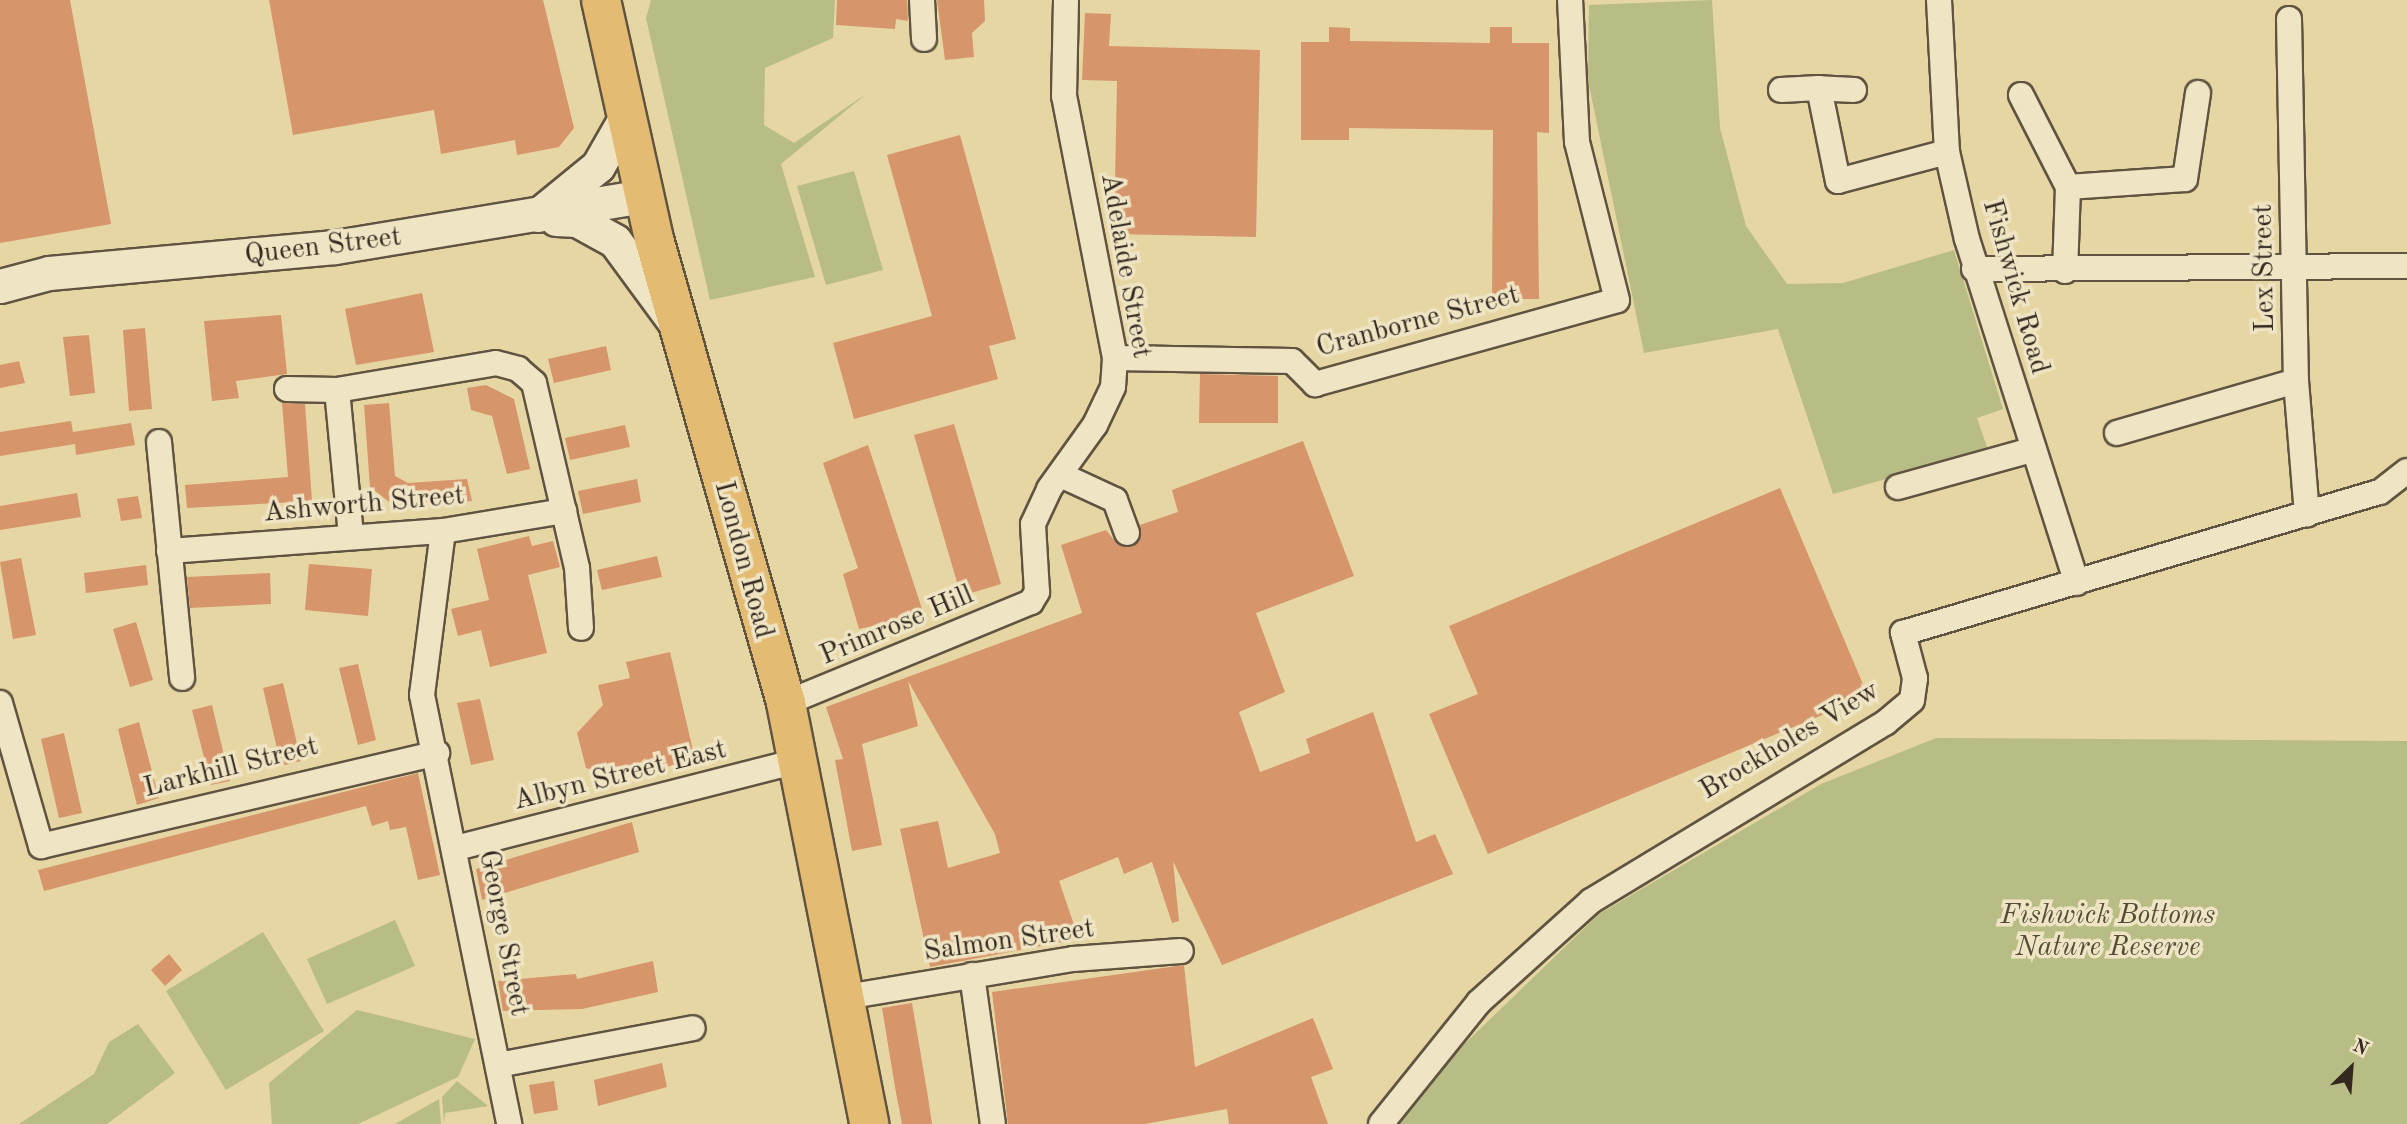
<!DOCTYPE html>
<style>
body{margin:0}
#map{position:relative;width:2407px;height:1124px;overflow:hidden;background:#e6d6a3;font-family:"Old Standard TT",serif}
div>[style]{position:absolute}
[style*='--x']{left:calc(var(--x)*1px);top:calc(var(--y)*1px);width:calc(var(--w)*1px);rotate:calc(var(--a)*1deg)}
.green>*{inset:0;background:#b7bd84}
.building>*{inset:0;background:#d6956b}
.roads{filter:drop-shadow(2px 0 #605441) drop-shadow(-2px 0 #605441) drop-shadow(0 2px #605441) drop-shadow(0 -2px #605441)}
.street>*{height:24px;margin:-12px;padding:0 12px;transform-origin:12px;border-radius:12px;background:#efe4c3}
.secondary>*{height:33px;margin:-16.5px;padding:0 16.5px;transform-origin:16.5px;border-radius:16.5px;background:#efe4c3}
.highway>*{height:38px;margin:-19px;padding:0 19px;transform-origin:19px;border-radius:19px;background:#e3bb72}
span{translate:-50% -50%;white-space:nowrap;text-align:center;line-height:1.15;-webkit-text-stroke:7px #efe4c3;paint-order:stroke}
.street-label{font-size:28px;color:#332920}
.park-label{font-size:28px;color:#544e39;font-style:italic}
.north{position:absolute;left:2316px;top:1033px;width:70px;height:70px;-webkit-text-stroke:5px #efe4c3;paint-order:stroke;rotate:25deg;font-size:19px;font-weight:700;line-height:28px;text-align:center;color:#332920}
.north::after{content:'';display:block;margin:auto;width:24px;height:32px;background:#332920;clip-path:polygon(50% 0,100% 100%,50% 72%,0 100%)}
</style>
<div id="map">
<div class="green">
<div style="clip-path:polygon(651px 0,835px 0,833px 38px,765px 68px,764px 125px,794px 143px,866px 94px,781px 164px,815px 277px,710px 300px,646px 18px)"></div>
<div style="clip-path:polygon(1712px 0,1720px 128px,1746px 226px,1787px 284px,1843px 283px,1954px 250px,2003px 409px,1977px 418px,1988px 450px,1833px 494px,1778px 329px,1644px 353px,1588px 80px,1589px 5px)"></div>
<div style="clip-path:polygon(854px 171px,883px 270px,826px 285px,797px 186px)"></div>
<div style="clip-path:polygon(1936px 738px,2407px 741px,2407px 1124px,1398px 1124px,1423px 1084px,1599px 914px,1821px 784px)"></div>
<div style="clip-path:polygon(395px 920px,415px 966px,327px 1004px,307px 959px)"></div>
<div style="clip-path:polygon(263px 932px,324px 1031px,226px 1090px,166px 991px)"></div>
<div style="clip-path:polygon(357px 1010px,475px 1039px,458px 1077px,358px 1124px,272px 1124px,269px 1083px)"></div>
<div style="clip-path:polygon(138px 1024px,175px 1073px,107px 1124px,19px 1124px,94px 1074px,109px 1042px)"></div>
<div style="clip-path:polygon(457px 1081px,488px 1106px,445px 1113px,444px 1124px,442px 1097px)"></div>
<div style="clip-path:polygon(439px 1099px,441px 1124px,395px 1124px)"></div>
</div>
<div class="building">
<div style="clip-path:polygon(0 0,70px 0,111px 224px,0 243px)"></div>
<div style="clip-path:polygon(269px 0,543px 0,574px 128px,559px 147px,517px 155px,515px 140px,441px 154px,434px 110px,293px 135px)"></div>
<div style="clip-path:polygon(837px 0,907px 0,908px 21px,896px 19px,895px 29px,836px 25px)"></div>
<div style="clip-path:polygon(937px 0,984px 0,985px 21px,972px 33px,974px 57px,945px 60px)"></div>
<div style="clip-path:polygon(1085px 13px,1111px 14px,1109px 46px,1260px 50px,1256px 237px,1114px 234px,1117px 81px,1082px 80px)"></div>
<div style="clip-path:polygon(1329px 27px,1350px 28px,1350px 41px,1490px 43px,1490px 27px,1512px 27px,1512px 43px,1549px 43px,1549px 133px,1537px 132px,1539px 299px,1492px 299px,1493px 130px,1349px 128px,1349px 140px,1301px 140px,1301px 42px,1329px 42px)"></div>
<div style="clip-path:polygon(960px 135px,1016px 339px,989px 346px,998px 379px,854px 419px,833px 343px,932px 316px,887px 155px)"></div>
<div style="clip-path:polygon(422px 293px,434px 352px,356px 365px,345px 309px)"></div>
<div style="clip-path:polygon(281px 315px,287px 374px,236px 381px,239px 398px,212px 401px,204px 321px)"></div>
<div style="clip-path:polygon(145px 328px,152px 409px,129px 411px,123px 330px)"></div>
<div style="clip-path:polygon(89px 335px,95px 393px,70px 396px,63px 337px)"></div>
<div style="clip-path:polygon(606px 346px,611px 370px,554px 383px,548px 359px)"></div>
<div style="clip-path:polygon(19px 361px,25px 383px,0 388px,0 365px)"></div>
<div style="clip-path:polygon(1200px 374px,1278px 376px,1278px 423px,1199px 423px)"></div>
<div style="clip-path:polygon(486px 385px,514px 399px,530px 469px,507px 474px,492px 416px,471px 410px,467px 388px)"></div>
<div style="clip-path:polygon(282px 403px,305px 404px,312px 501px,187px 508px,185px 485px,288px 477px)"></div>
<div style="clip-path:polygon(389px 403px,395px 476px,408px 483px,467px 479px,472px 501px,397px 508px,370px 487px,364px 405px)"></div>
<div style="clip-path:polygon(71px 421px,73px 432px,131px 423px,135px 445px,76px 455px,75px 444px,0 456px,0 432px)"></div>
<div style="clip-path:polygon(954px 424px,1001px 584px,961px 596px,914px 435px)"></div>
<div style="clip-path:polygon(625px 425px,630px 447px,570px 460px,565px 438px)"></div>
<div style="clip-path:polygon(1303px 441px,1354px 576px,1256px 613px,1285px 692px,1239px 712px,1260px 772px,1310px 753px,1306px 739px,1373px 712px,1416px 842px,1435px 834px,1453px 874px,1222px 965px,1173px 861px,1179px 921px,1172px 923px,1152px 862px,1124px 874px,1118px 857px,1059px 881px,1079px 939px,930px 967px,900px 829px,938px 821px,948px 868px,1000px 853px,995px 834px,908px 681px,918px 726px,862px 744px,882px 845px,852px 851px,835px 760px,843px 759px,826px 707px,1082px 613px,1061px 545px,1106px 530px,1118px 545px,1133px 547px,1141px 536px,1140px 525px,1178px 512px,1172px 490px)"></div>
<div style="clip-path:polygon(868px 445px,924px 615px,859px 629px,843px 574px,858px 568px,823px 463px)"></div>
<div style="clip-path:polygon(637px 479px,641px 502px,583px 514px,578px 491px)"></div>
<div style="clip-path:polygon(1780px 488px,1868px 696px,1488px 854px,1429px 714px,1478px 694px,1449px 626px)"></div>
<div style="clip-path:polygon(77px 493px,81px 517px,0 530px,0 506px)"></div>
<div style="clip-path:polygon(138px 496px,142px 518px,121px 521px,117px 499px)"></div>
<div style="clip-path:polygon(529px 536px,532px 546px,553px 541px,560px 567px,528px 575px,547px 653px,490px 667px,481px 630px,458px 636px,451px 609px,489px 600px,477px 549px)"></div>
<div style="clip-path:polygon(657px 556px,662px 577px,602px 590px,597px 570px)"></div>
<div style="clip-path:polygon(21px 558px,36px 635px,13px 639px,0 562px)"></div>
<div style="clip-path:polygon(309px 564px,372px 569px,368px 616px,305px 610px)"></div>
<div style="clip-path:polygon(146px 565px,148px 585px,86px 593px,84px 573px)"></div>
<div style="clip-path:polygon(270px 573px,271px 604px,190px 608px,187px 577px)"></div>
<div style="clip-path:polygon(136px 622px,153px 680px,130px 687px,113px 629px)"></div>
<div style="clip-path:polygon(670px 652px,695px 759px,649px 772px,645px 758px,623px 778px,586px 768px,577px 733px,603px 705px,598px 685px,630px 678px,626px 662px)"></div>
<div style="clip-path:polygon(358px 664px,376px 740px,358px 745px,339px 668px)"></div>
<div style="clip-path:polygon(283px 683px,301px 761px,281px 766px,263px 688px)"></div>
<div style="clip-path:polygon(480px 699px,494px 760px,471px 765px,457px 703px)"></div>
<div style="clip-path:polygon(212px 705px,230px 781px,211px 785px,192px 710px)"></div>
<div style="clip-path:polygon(139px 722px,159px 798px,137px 805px,118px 729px)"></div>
<div style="clip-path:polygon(64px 733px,82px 813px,59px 818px,41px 739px)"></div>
<div style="clip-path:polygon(418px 773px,440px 875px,418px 880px,406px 827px,390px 830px,388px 821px,372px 826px,366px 806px,44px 891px,38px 870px)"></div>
<div style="clip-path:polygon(632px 822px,639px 852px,482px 900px,476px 869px)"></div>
<div style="clip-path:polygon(169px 954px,182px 970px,165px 986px,151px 970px)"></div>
<div style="clip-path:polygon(653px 961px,658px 992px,582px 1009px,503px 1011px,498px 981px,576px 974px,577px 979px)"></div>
<div style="clip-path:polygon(1184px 965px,1195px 1067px,1313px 1018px,1333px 1069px,1311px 1077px,1328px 1124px,1229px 1124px,1227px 1109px,1145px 1124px,1008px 1124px,992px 992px)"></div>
<div style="clip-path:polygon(912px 1003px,927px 1091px,932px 1124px,902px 1124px,895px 1087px,882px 1008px)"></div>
<div style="clip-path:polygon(662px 1063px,667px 1087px,598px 1106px,594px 1080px)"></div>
<div style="clip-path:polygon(554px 1081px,558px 1110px,534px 1114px,529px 1085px)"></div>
</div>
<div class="roads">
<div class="street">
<div style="--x:922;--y:0;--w:39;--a:87"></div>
<div style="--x:1939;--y:0;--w:152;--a:87"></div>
<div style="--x:1947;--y:152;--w:89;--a:77.1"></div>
<div style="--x:1967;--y:239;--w:361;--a:72.3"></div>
<div style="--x:2289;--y:19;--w:362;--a:88.9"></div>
<div style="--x:2296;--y:381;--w:134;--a:85.3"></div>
<div style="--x:1781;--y:90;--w:38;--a:-3"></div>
<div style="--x:1854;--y:90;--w:35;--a:-177"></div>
<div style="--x:1819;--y:88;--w:95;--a:78.5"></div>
<div style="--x:1838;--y:181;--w:113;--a:-14.9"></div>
<div style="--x:2021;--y:95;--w:103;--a:62.9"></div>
<div style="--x:2068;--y:187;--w:84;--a:92"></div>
<div style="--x:2068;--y:187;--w:117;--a:-3.9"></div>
<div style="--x:2185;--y:179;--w:87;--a:-81.4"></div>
<div style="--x:1974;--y:269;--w:433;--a:-0.4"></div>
<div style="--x:1115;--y:358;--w:177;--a:1"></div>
<div style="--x:1292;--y:361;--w:33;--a:45"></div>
<div style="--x:1315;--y:384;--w:313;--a:-15.5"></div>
<div style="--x:1617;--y:300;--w:163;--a:-104.2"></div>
<div style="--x:1577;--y:142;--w:142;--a:-92.8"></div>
<div style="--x:287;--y:389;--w:50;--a:1.1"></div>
<div style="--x:337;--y:390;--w:161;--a:-9.6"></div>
<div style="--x:496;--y:363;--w:23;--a:15"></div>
<div style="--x:518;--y:369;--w:21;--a:41"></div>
<div style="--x:534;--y:383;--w:190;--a:76.9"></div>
<div style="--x:577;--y:568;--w:60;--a:86.2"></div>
<div style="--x:337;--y:390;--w:147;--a:84.5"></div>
<div style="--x:2117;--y:433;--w:186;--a:-16.2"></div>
<div style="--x:159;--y:442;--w:237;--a:84.4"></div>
<div style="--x:1063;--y:476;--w:57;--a:24.8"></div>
<div style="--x:1115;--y:500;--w:35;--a:70"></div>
<div style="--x:1898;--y:487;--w:138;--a:-15.5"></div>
<div style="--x:443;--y:531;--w:165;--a:97.3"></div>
<div style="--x:422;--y:695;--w:438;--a:78.5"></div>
<div style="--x:169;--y:551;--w:275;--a:-4.2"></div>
<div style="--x:443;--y:531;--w:123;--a:-9.4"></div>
<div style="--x:0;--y:703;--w:149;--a:74"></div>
<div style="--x:41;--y:846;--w:407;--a:-13.2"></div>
<div style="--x:786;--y:703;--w:265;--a:-22.4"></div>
<div style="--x:1031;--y:602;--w:12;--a:-59"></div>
<div style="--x:1037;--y:592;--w:68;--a:-93.4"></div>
<div style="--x:1033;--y:524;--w:38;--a:-65"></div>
<div style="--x:1049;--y:489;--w:79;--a:-54.3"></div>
<div style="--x:1095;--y:425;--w:42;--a:-64.7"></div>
<div style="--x:1113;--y:387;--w:29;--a:-86"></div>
<div style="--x:1115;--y:358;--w:267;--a:-101"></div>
<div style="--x:1064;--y:96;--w:96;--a:-88.8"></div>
<div style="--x:456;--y:848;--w:353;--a:-14.3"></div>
<div style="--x:972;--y:975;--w:150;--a:82"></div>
<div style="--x:846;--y:997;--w:230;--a:-9.5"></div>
<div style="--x:1073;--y:959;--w:108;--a:-4.2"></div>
<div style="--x:498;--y:1065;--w:198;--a:-10.7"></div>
<div style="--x:1381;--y:1124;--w:156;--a:-51.2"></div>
<div style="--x:1479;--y:1002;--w:151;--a:-42"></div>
<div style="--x:1591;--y:901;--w:344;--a:-31.2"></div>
<div style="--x:1885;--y:723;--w:35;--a:-40"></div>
<div style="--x:1912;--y:700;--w:22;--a:-82"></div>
<div style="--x:1915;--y:678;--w:47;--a:-104.9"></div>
<div style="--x:1903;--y:633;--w:497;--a:-16.5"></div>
<div style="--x:2380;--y:492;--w:34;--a:-38"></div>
</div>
<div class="secondary">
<div style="--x:538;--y:215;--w:77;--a:-39.2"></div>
<div style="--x:598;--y:166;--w:56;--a:-60.3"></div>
<div style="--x:556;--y:219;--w:21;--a:3"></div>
<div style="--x:577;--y:220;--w:43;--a:28.9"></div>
<div style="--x:615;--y:241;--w:98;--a:53.7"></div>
<div style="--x:0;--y:286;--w:51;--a:-14.9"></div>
<div style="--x:49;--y:273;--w:287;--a:-5.2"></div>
<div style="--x:335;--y:247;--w:313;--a:-9.4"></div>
</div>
<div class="highway">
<div style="--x:601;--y:0;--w:245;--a:77.5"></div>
<div style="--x:654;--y:239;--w:482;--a:74.1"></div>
<div style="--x:786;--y:703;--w:429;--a:78.8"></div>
</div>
</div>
<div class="street-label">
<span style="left:323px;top:247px;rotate:-7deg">Queen Street</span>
<span style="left:1125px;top:266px;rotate:80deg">Adelaide Street</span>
<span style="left:2265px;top:268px;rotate:-91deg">Lex Street</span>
<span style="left:2015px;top:287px;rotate:74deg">Fishwick Road</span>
<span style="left:1418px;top:322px;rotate:-15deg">Cranborne Street</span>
<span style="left:364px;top:505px;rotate:-5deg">Ashworth Street</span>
<span style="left:743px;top:560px;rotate:75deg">London Road</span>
<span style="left:897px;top:626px;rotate:-23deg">Primrose Hill</span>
<span style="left:1790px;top:741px;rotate:-31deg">Brockholes View</span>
<span style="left:231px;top:768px;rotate:-14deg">Larkhill Street</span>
<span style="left:620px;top:776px;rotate:-14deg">Albyn Street East</span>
<span style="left:503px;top:933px;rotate:79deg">George Street</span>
<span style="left:1009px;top:941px;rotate:-8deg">Salmon Street</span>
</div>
<div class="park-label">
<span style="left:2108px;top:932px">Fishwick Bottoms<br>Nature Reserve</span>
</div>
<div class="north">N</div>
</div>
